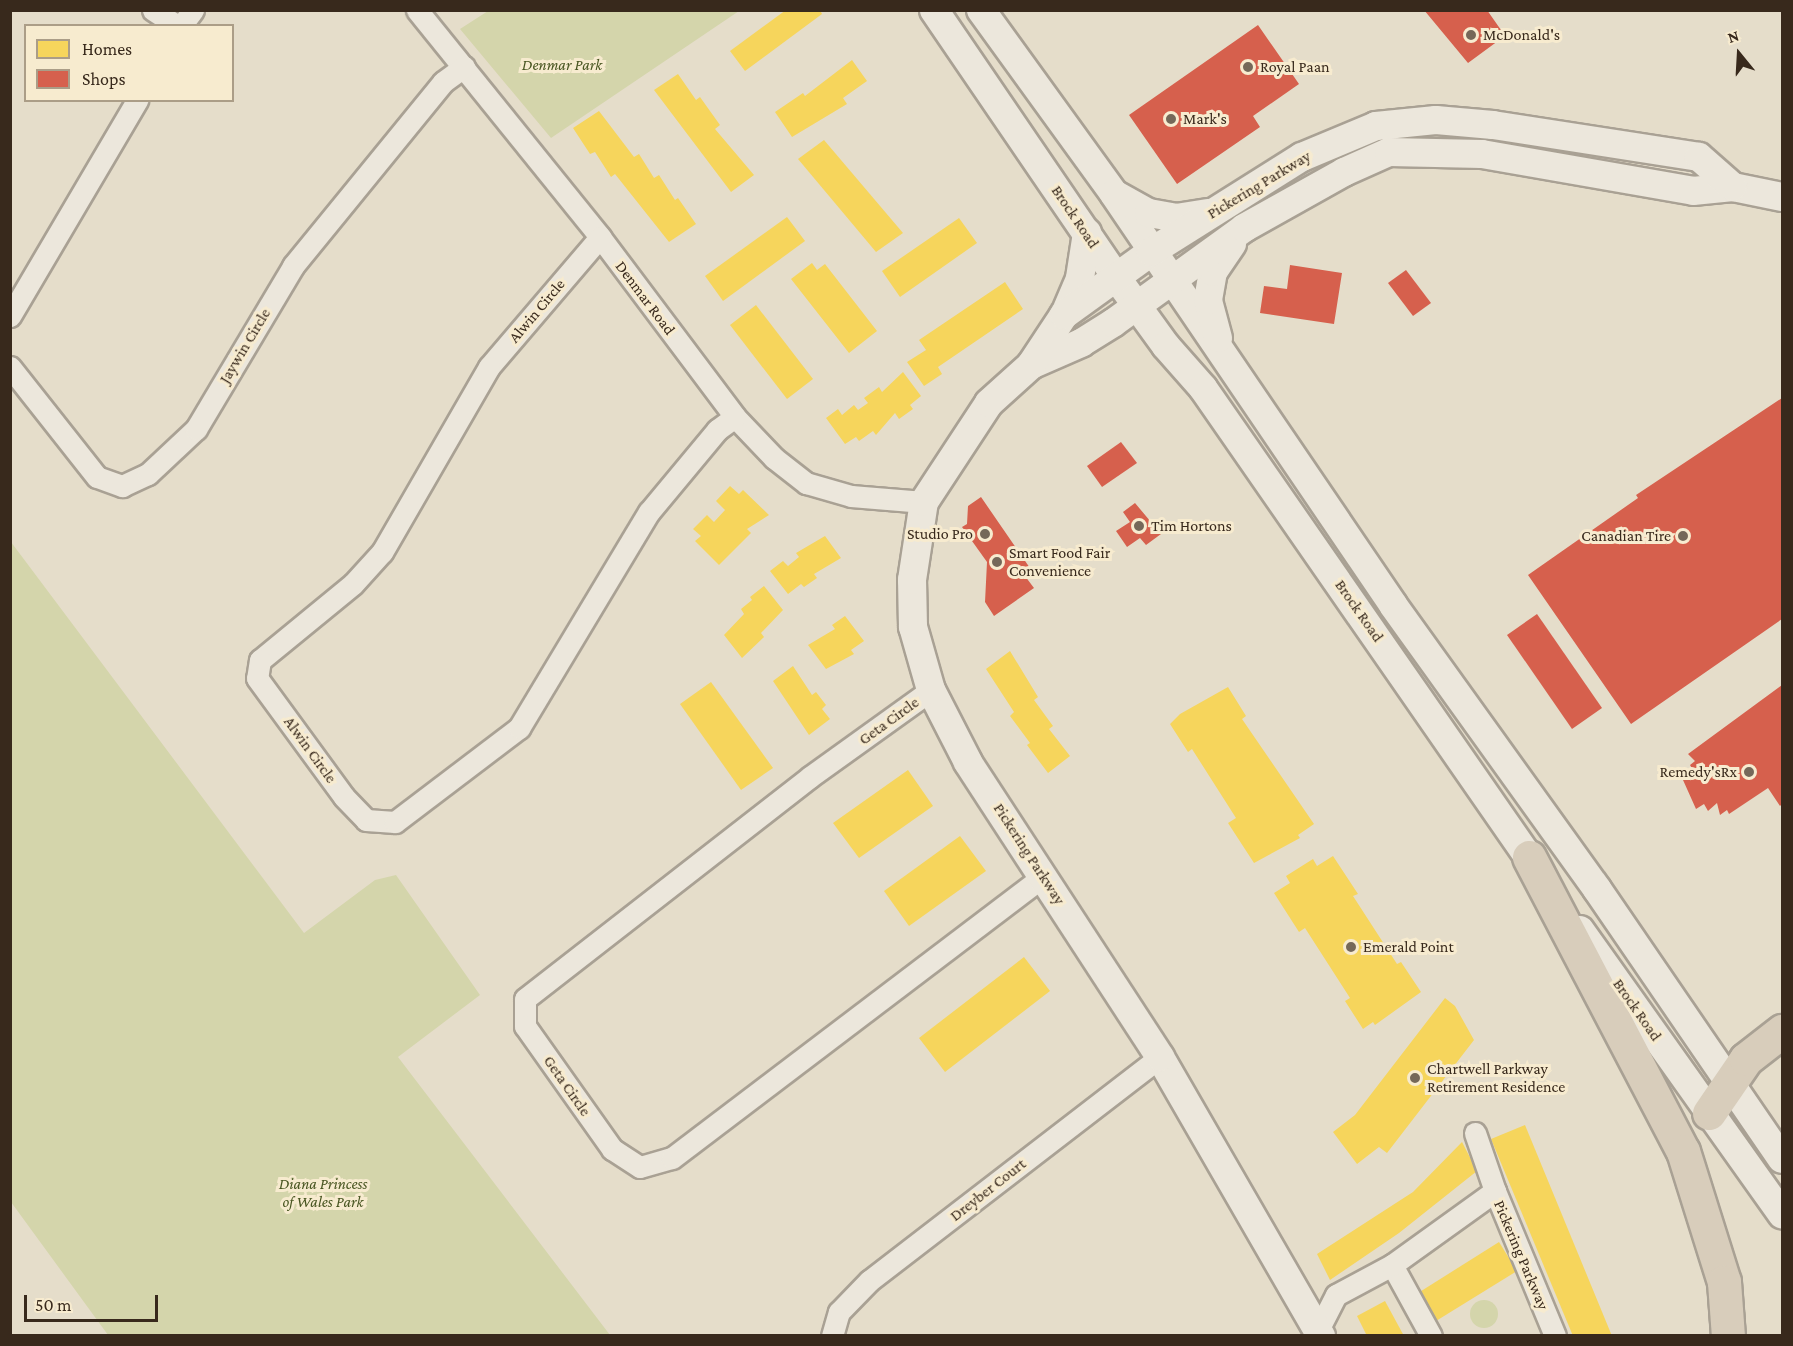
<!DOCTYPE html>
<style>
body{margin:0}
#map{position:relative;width:1793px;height:1346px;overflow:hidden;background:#e5ddca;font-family:"Crimson Pro",serif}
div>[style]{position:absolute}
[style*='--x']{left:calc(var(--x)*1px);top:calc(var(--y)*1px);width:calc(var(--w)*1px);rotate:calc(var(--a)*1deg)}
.green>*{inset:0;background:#d4d5ab}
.round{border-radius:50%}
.homes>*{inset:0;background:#f6d55c}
.shops>*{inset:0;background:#d6604d}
.roads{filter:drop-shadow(2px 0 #a9a194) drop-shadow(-2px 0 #a9a194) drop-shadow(0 2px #a9a194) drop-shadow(0 -2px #a9a194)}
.street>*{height:21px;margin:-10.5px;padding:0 10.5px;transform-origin:10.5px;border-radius:10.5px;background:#ece7dc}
.secondary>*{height:28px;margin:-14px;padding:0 14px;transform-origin:14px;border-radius:14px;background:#ece7dc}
.highway>*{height:33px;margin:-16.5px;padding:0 16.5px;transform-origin:16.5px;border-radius:16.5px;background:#d8cdbb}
.dots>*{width:16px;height:16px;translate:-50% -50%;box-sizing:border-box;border:3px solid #f7ebcf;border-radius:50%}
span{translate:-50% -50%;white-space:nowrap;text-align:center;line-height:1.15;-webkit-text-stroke:6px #f7ebcf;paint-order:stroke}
.poi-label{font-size:16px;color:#38291c}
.left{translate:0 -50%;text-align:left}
.right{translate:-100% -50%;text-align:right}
.park-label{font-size:16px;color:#485521;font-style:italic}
.street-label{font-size:16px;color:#38291c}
.frame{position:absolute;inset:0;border:12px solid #38291c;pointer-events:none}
.legend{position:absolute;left:24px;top:24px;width:210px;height:78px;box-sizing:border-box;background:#f7ebcf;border:2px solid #ab9d87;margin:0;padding:8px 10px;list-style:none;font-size:18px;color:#38291c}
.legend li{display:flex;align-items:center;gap:12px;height:30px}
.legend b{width:30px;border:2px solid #ab9d87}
.north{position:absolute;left:1709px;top:24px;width:60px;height:60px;-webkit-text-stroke:4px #f7ebcf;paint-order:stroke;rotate:342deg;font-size:16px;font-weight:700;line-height:24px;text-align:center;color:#38291c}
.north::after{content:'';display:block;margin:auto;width:21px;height:27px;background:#38291c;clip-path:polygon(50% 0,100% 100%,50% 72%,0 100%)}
.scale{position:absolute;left:24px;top:1295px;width:134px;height:27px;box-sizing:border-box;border:3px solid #38291c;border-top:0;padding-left:8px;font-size:18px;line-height:21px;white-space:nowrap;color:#38291c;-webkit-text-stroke:4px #f7ebcf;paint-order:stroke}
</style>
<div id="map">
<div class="green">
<div style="clip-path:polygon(488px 11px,488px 10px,739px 11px,551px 138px,460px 29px)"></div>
<div style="clip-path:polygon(11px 542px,304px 933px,375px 880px,396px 875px,480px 995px,398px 1057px,610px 1335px,108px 1335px,11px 1202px)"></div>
<div class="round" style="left:1470px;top:1300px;width:28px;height:28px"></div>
</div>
<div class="homes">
<div style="clip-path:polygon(786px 10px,820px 10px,822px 14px,745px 71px,730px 51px)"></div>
<div style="clip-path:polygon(852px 60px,867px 81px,843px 98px,847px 104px,792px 137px,775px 112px,803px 93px,805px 96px)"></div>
<div style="clip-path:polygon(678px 74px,696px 100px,700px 97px,720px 125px,715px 129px,754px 175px,731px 192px,654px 90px)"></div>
<div style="clip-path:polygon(599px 111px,634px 157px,639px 154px,654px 178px,659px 175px,675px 200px,678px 198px,696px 224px,669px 242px,615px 174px,611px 177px,595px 152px,590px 154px,573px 128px)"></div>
<div style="clip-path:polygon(824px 140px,903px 233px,876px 252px,798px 159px)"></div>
<div style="clip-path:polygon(787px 217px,805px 241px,723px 301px,705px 276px)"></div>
<div style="clip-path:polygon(959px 218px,977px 243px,900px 297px,882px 271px)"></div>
<div style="clip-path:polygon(812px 263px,817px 270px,825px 264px,877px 331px,849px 353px,791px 279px)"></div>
<div style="clip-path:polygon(1005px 282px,1023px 309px,938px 367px,942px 374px,924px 386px,907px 362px,926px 350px,919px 340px)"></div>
<div style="clip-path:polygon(756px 305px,813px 379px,787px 399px,730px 325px)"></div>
<div style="clip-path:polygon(903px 372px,921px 396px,910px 405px,913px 409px,899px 419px,895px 413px,876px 435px,873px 431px,859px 441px,856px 437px,845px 444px,826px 418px,838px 409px,842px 415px,854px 405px,858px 410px,868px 403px,864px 398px,879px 387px,882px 392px)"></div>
<div style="clip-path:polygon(730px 486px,739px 494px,743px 490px,769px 515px,747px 529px,751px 533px,719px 565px,695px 541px,701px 536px,693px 529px,707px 515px,714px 522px,725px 510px,716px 501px)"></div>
<div style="clip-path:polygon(825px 536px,841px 558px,814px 574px,817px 578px,804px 587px,801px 584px,788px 594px,770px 571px,783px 561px,788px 566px,799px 557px,796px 553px)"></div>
<div style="clip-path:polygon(764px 586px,783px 610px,761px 633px,764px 637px,742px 658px,724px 635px,744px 614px,741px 609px,752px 600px,750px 597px)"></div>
<div style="clip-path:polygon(845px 616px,864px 641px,851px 650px,854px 654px,826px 669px,808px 645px,835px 629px,832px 625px)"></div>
<div style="clip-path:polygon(1010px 651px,1038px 697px,1034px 700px,1053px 726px,1049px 729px,1070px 756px,1048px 773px,1027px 745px,1030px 743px,1010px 716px,1014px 712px,986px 669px)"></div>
<div style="clip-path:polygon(793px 666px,812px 695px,816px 692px,826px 705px,822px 709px,830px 719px,809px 735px,773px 681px)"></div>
<div style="clip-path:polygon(711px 682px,773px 768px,741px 790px,680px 704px)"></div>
<div style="clip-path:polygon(1228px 687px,1246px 716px,1242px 719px,1314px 824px,1298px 835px,1300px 838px,1254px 863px,1228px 823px,1236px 818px,1192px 749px,1188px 752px,1170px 724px,1180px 714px)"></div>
<div style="clip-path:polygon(908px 770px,933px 806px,859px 858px,833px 823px)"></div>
<div style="clip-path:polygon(960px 836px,986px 871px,909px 926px,884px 891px)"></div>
<div style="clip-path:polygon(1333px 856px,1358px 894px,1353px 896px,1397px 964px,1401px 962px,1421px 992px,1375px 1025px,1373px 1022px,1363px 1029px,1345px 1001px,1350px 998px,1305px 928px,1299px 932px,1274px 893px,1290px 883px,1286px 876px,1313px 859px,1317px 866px)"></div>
<div style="clip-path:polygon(1024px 957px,1050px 991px,945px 1072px,919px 1038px)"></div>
<div style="clip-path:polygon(1445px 998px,1455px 1006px,1474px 1040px,1387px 1153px,1379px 1147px,1357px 1164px,1333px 1132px,1355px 1115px)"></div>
<div style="clip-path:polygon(1525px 1125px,1612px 1336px,1573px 1336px,1491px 1139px)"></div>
<div style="clip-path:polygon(1462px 1142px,1477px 1171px,1399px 1233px,1330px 1280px,1317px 1254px,1413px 1192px)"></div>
<div style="clip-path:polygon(1499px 1242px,1517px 1271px,1436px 1321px,1418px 1293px)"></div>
<div style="clip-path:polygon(1385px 1301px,1404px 1336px,1367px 1336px,1357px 1316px)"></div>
</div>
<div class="shops">
<div style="clip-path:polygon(1424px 10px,1487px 10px,1501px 30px,1497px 32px,1502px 38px,1468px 63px)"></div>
<div style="clip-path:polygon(1258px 25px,1299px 84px,1253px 116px,1260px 127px,1177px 184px,1129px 115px)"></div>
<div style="clip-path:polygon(1290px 265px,1342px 273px,1334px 324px,1260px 313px,1264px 286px,1287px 289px)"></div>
<div style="clip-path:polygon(1406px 270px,1431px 303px,1413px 316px,1388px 283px)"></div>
<div style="clip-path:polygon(1782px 398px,1782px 619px,1631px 724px,1528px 575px,1638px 498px,1636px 495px)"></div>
<div style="clip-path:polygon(1121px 442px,1137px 463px,1102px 487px,1087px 466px)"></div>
<div style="clip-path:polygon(981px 497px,1032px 571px,1025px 576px,1034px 588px,994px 616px,985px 602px,987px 562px,962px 527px,967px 524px,968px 506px)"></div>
<div style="clip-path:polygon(1135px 503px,1161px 534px,1146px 545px,1140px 538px,1127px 547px,1116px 531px,1130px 522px,1123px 512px)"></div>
<div style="clip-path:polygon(1537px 614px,1602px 708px,1572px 729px,1507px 635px)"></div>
<div style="clip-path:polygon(1782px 685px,1782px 804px,1780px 806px,1768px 788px,1729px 814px,1727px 810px,1720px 815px,1717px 803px,1708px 811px,1704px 804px,1696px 809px,1683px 780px,1694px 772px,1690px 765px,1695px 761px,1688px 754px)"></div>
</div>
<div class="roads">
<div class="street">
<div style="--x:153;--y:10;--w:30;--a:33"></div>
<div style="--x:417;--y:10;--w:292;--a:51.1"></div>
<div style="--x:600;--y:237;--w:225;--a:53.1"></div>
<div style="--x:735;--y:417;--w:57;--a:46.4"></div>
<div style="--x:774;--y:458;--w:41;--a:38"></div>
<div style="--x:806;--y:483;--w:47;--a:16.1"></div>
<div style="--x:851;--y:496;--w:73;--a:4.7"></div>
<div style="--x:181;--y:26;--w:20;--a:-53"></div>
<div style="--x:600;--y:237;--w:171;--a:130.5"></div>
<div style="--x:489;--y:367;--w:214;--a:120"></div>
<div style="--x:382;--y:552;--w:43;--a:132.2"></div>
<div style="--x:353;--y:584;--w:120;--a:140.7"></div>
<div style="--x:260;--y:660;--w:18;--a:99"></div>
<div style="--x:257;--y:678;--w:147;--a:53.8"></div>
<div style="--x:344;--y:797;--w:32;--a:46"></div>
<div style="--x:366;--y:820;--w:29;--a:4"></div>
<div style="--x:395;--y:822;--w:156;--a:-37.2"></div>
<div style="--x:519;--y:728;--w:252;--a:-59"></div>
<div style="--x:649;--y:512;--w:107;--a:-50.3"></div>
<div style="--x:717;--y:430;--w:22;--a:-36"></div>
<div style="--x:10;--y:316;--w:251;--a:-59.5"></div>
<div style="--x:10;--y:367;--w:140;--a:51.7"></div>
<div style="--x:97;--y:477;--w:27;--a:20"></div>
<div style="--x:122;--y:486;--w:29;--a:-25"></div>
<div style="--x:148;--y:474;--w:66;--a:-43.2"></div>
<div style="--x:196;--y:429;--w:190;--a:-59.2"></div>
<div style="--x:293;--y:266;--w:237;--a:-50.8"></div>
<div style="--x:443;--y:82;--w:26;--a:-36"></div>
<div style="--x:931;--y:690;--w:149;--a:144.3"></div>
<div style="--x:810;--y:777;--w:361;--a:142.1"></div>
<div style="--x:525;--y:999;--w:27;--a:90"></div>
<div style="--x:525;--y:1026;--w:151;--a:54.7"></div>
<div style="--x:612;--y:1149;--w:33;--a:33"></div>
<div style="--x:640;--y:1167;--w:33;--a:-16"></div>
<div style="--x:672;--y:1158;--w:467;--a:-37.2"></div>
<div style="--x:1475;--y:1133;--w:61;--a:71"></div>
<div style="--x:1495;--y:1191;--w:157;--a:67.5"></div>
<div style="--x:1392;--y:1265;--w:81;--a:61.2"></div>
<div style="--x:832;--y:1336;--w:25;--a:-74"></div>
<div style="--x:839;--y:1312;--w:43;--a:-45.9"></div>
<div style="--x:869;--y:1281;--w:367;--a:-37.6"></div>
<div style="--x:1315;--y:1336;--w:46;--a:-62.9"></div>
<div style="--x:1336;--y:1295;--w:64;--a:-28.2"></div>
<div style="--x:1392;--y:1265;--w:127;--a:-35.7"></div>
</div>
<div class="secondary">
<div style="--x:934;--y:10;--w:323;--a:55.7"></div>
<div style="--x:1116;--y:277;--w:85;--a:54.1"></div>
<div style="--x:1166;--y:346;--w:56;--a:48.6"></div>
<div style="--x:1203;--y:388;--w:593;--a:55.24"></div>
<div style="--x:981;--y:10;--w:227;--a:54.1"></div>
<div style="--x:1114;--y:194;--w:497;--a:55.8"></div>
<div style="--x:1393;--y:605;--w:350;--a:54.3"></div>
<div style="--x:1597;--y:889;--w:327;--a:55.6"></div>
<div style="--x:1116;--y:195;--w:38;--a:29"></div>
<div style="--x:1149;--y:213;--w:27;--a:10"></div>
<div style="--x:1176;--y:218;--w:32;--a:-9"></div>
<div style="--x:1065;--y:314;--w:39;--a:-67"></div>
<div style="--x:1080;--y:278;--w:46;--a:-81.2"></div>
<div style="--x:1218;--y:338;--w:39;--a:-105"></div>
<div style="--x:1208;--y:300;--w:28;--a:-80"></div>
<div style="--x:1213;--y:272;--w:34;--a:-56"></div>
<div style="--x:1031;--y:365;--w:55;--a:-23.7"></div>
<div style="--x:1081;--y:343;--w:38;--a:-32"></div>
<div style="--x:1113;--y:323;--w:162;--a:-35.9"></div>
<div style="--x:1244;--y:228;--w:115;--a:-29.2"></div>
<div style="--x:1344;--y:172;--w:49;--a:-24"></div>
<div style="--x:1389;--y:152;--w:93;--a:1.2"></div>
<div style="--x:1482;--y:154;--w:214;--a:9.9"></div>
<div style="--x:1693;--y:191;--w:40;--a:-5.7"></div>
<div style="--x:1733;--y:187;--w:50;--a:11.5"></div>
<div style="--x:1580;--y:930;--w:349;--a:54.6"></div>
<div style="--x:1321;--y:1336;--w:322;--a:-120"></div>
<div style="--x:1160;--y:1057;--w:352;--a:-123.1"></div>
<div style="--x:968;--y:762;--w:81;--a:-117.2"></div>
<div style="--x:931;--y:690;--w:66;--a:-105.9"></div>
<div style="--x:913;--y:627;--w:47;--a:-91.2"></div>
<div style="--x:912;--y:580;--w:79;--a:-81.3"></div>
<div style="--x:924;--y:502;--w:118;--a:-56.7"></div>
<div style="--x:989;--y:403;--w:57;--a:-42.1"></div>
<div style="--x:1031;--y:365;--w:60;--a:-56.6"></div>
<div style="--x:1064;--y:315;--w:107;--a:-35.9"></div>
<div style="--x:1151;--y:252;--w:178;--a:-32.2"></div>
<div style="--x:1302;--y:157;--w:80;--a:-22.7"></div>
<div style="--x:1376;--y:126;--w:60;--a:-5.7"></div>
<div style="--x:1436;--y:120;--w:57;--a:5"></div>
<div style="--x:1493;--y:125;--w:208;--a:8.8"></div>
<div style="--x:1699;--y:157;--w:45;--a:41.4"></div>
</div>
<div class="highway">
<div style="--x:1529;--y:857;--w:332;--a:62.4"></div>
<div style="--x:1683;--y:1151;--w:137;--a:72.6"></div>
<div style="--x:1724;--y:1282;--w:54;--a:85.8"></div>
<div style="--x:1709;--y:1113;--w:65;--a:-55.6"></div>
<div style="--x:1746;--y:1059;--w:46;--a:-37.9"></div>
</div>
</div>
<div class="dots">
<div style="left:1471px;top:35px;background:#756859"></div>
<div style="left:1248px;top:67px;background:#756859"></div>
<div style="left:1171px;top:119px;background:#756859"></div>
<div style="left:1139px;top:526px;background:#756859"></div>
<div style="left:985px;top:534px;background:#756859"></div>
<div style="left:1683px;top:536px;background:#756859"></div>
<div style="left:997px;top:562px;background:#756859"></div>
<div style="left:1749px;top:772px;background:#756859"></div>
<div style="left:1351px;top:947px;background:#756859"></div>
<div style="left:1415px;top:1078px;background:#756859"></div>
</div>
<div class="poi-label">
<span class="left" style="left:1483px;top:35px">McDonald's</span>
<span class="left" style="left:1260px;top:67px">Royal Paan</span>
<span class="left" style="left:1183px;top:119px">Mark's</span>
<span class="left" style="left:1151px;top:526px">Tim Hortons</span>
<span class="right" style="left:973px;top:534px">Studio Pro</span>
<span class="right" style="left:1671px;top:536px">Canadian Tire</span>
<span class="left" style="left:1009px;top:562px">Smart Food Fair<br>Convenience</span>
<span class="right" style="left:1737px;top:772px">Remedy'sRx</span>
<span class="left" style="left:1363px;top:947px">Emerald Point</span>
<span class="left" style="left:1427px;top:1078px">Chartwell Parkway<br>Retirement Residence</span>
</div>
<div class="park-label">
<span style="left:562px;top:65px">Denmar Park</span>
<span style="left:323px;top:1193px">Diana Princess<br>of Wales Park</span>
</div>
<div class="street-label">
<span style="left:1259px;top:185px;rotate:-31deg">Pickering Parkway</span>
<span style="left:1075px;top:217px;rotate:56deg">Brock Road</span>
<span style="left:645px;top:298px;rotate:53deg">Denmar Road</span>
<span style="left:537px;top:311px;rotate:-50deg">Alwin Circle</span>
<span style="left:245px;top:346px;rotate:-59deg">Jaywin Circle</span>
<span style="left:1359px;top:611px;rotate:55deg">Brock Road</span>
<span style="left:889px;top:721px;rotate:-36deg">Geta Circle</span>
<span style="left:310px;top:750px;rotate:54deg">Alwin Circle</span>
<span style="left:1029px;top:854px;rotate:57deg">Pickering Parkway</span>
<span style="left:1637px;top:1010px;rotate:55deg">Brock Road</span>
<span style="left:567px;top:1086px;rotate:55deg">Geta Circle</span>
<span style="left:988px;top:1190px;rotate:-38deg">Dreyber Court</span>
<span style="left:1521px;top:1255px;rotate:67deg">Pickering Parkway</span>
</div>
<div class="frame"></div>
<ul class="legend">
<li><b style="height:16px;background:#f6d55c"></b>Homes</li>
<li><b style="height:16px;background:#d6604d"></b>Shops</li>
</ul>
<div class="north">N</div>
<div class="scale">50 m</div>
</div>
